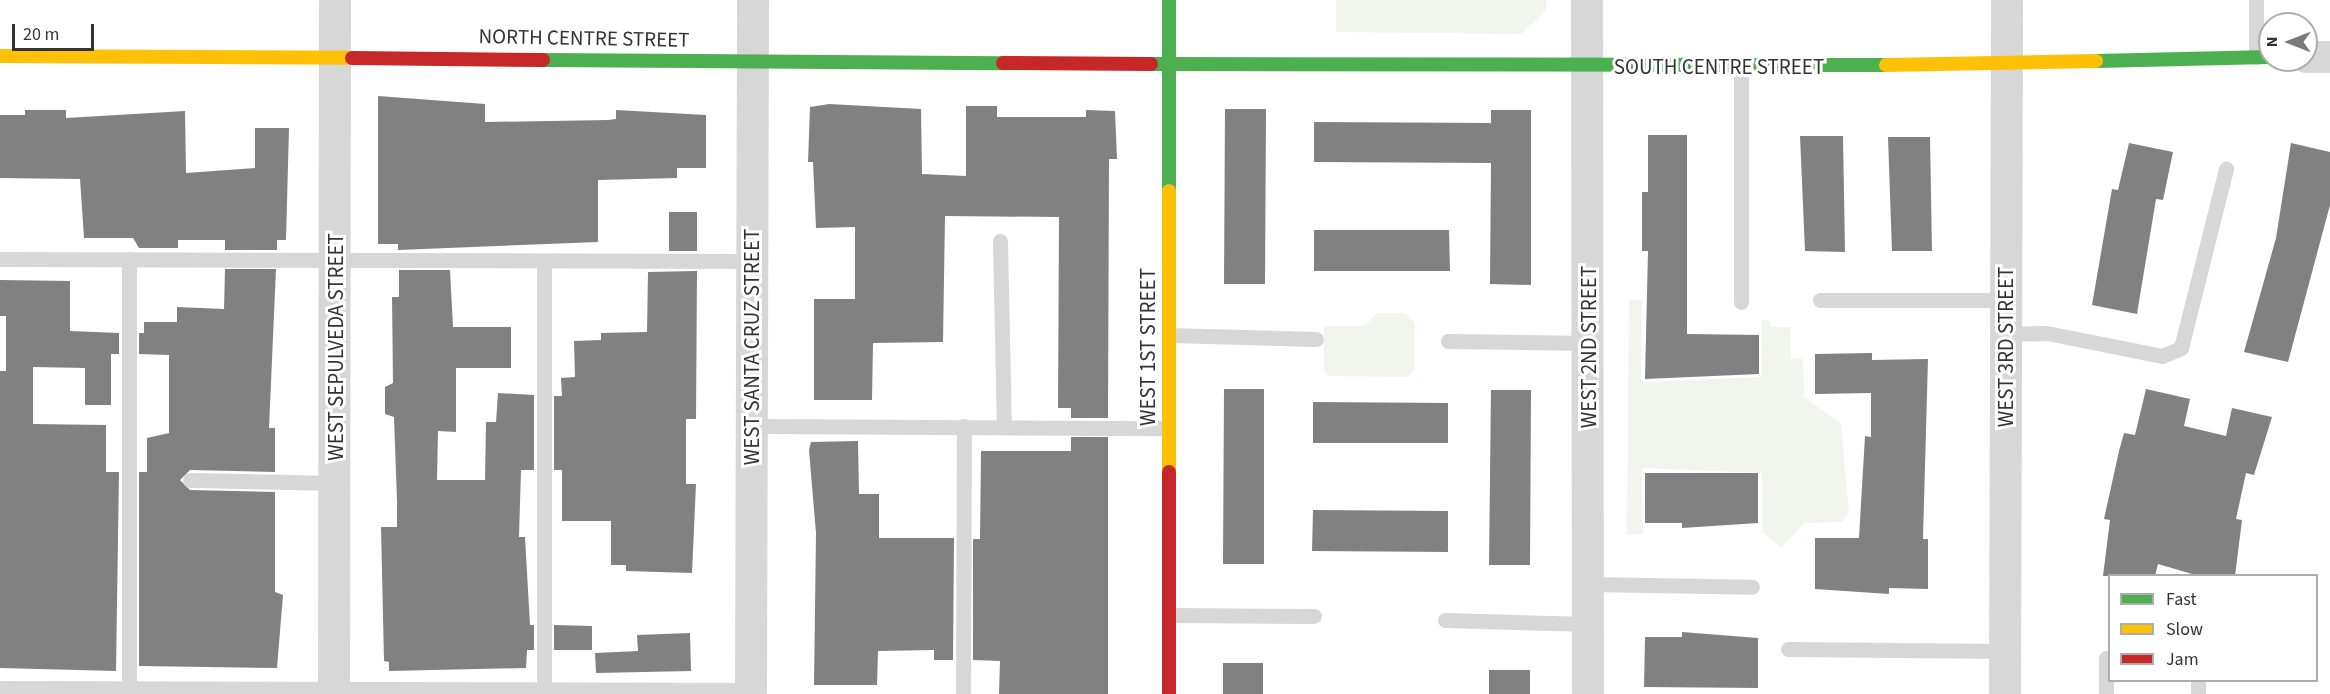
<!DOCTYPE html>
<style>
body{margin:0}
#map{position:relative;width:2330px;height:694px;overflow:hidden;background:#fff;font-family:"Source Sans 3",sans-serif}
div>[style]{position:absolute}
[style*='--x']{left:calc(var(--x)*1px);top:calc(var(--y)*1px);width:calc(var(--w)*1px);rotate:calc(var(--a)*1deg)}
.green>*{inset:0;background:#f1f5ed}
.building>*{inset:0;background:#818181}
.lane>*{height:15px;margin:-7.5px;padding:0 7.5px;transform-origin:7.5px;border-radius:7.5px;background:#d7d7d7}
.street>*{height:32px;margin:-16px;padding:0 16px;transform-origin:16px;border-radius:16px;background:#d7d7d7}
.fast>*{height:14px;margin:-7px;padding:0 7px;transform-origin:7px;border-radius:7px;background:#4caf50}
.slow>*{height:14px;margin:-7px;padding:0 7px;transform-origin:7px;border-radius:7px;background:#ffc107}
.jam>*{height:14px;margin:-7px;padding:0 7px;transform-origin:7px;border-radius:7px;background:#c62828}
span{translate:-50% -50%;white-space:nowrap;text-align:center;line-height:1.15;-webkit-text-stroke:6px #fff;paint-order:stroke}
.street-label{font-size:21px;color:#333}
.legend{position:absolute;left:2108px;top:574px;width:210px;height:108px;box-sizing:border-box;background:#fff;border:2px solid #adadad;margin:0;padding:8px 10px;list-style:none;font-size:18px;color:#333}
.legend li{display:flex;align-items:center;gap:12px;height:30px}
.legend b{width:30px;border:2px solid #adadad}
.north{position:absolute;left:2258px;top:12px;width:60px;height:60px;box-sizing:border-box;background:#fff;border:2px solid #adadad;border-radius:50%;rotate:270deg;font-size:16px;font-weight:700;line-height:24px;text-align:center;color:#333}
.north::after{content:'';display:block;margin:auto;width:21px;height:27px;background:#7a7a7a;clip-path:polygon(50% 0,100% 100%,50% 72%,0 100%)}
.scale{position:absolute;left:12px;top:24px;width:82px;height:27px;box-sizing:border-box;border:3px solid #333;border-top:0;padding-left:8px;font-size:18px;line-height:21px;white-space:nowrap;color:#333;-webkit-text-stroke:4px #fff;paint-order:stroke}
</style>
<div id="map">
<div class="green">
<div style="clip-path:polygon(1336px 0,1546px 0,1546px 11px,1521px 34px,1336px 32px)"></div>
<div style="clip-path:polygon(1629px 300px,1642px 300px,1641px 382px,1762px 377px,1761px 320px,1770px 321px,1770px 327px,1790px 327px,1791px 358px,1803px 359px,1804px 397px,1841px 424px,1849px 513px,1842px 522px,1804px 523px,1781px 548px,1763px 532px,1762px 473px,1642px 468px,1643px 534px,1627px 535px)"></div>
<div style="clip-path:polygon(1378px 313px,1405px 313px,1415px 323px,1415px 368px,1407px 377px,1329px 376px,1324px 371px,1324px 326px,1365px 326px)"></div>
</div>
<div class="building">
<div style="clip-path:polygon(378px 96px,485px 104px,485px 122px,608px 120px,616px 119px,616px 110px,706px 115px,706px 168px,677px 168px,677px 178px,598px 180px,598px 242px,398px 250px,398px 244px,378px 244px)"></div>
<div style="clip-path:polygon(829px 104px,921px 109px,922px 174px,966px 176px,966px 106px,997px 106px,997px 117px,1086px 117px,1086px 110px,1115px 111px,1117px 159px,1109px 159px,1108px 418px,1071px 418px,1071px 408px,1058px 408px,1059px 217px,945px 216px,943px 342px,873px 343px,872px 400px,814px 400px,814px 299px,855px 299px,855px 227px,816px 228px,813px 162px,808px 162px,810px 107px)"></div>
<div style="clip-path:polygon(1225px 109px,1266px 109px,1265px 284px,1224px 284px)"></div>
<div style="clip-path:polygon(25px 110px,66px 110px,66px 118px,185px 111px,186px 173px,255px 168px,255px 128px,289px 128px,286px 240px,277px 240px,277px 250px,225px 250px,225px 240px,178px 240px,178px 248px,139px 248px,133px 238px,84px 238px,80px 179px,0 178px,0 115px,25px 115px)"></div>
<div style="clip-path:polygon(1491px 110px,1531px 110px,1531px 285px,1490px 284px,1491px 163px,1314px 162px,1314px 122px,1491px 123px)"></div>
<div style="clip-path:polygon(1648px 135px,1687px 135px,1687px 334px,1759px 335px,1759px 374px,1645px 379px,1648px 251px,1642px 251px,1642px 192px,1648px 192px)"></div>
<div style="clip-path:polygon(1800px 136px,1843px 136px,1845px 252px,1805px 251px)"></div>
<div style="clip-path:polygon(1888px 137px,1930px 137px,1932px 251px,1892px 251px)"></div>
<div style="clip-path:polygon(2129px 143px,2173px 152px,2163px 200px,2156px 199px,2137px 314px,2092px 305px,2112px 189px,2118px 190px)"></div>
<div style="clip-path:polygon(2291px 143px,2330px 152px,2330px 205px,2288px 362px,2244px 352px,2276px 238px)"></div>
<div style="clip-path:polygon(669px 212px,697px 212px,697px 251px,669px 251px)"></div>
<div style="clip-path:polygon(1314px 230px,1449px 230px,1450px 271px,1314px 271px)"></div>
<div style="clip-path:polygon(225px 269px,276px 269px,269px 428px,275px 428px,275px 472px,190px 470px,180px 480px,190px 490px,275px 492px,275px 592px,283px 595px,277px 668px,139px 666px,139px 472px,147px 472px,147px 438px,169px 433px,169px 355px,139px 354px,139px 333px,144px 333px,144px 322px,177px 322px,177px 307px,224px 309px)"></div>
<div style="clip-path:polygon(399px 270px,450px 270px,453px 327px,511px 327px,511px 368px,456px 368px,456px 432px,438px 431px,437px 480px,485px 480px,486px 422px,496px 422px,498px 393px,534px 395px,534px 470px,521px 470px,519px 537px,525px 537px,530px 625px,534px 625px,534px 650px,527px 650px,526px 668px,389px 671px,389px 662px,384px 661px,381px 527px,397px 527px,397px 501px,394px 417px,385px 414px,385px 387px,393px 383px,392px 297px,399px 297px)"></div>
<div style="clip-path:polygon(697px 271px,696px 419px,686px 419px,686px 484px,696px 484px,692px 573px,626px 571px,626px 565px,611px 565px,611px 521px,562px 521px,562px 470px,554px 470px,554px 396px,562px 396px,561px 378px,575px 377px,574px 341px,601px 340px,601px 333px,647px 332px,648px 272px)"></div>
<div style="clip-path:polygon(0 280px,70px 281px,70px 331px,119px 333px,119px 354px,111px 354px,111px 405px,85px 405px,85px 368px,33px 367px,33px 424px,106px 425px,106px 472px,119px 472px,116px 671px,0 668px,0 371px,6px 371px,6px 316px,0 316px)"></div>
<div style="clip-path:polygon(1872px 353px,1872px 360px,1928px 359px,1923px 539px,1928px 539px,1928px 589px,1889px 588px,1889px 594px,1815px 589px,1815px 538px,1859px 538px,1865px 436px,1871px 437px,1871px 393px,1815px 394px,1815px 354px)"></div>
<div style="clip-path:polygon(1224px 389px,1264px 389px,1264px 564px,1223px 564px)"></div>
<div style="clip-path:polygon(2146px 389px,2190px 399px,2184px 426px,2226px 436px,2232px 408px,2272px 417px,2254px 475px,2246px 473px,2236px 519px,2242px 520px,2235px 576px,2199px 576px,2158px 564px,2155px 576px,2103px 576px,2110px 520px,2104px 519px,2119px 451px,2124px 433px,2135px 435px)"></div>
<div style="clip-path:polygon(1491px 390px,1531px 390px,1530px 565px,1489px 565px)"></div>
<div style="clip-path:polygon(1313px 402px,1448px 403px,1448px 443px,1313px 443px)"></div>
<div style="clip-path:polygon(1071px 437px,1108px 437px,1108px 694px,999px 694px,1000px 661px,973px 660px,973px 539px,980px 539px,981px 451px,1071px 451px)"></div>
<div style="clip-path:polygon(858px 441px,859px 494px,879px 494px,879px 538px,954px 538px,953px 660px,934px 660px,934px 650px,878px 651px,877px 685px,814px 685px,816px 533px,809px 450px,811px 442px)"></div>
<div style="clip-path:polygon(1645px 473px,1758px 473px,1758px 523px,1682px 528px,1682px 523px,1645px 523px)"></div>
<div style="clip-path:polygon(1313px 510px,1448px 511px,1448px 552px,1312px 551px)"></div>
<div style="clip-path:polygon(554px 625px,592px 626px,592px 650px,554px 650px)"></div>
<div style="clip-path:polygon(1682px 632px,1758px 638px,1758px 688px,1644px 687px,1645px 637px,1682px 637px)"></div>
<div style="clip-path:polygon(690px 633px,691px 671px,596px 673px,595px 653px,638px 651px,637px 635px)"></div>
<div style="clip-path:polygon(1223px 663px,1263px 663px,1263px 694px,1223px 694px)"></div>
<div style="clip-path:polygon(1489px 670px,1530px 670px,1530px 694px,1489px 694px)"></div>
</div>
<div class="lane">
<div style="--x:2256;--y:0;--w:57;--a:90"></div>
<div style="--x:1000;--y:241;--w:185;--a:88.8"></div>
<div style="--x:0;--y:259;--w:753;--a:0.15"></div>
<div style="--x:129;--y:259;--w:429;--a:90"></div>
<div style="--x:544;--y:262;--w:427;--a:90"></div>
<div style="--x:1820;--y:300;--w:185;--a:0"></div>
<div style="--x:1741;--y:302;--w:234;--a:-90"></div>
<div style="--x:2006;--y:334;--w:41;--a:-1.4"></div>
<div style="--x:2047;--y:333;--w:117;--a:11.3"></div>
<div style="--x:2162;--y:356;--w:21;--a:-23"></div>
<div style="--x:2181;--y:348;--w:185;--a:-75.9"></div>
<div style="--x:1169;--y:335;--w:147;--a:1.6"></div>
<div style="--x:1448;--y:341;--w:141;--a:0.8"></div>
<div style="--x:752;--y:426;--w:416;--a:0.3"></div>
<div style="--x:190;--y:480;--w:145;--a:1.2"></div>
<div style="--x:1588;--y:584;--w:164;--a:1"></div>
<div style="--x:1170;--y:615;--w:144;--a:0.4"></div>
<div style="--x:1445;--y:620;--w:143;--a:1.6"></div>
<div style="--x:1788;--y:649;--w:217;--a:0.5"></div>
<div style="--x:2198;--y:680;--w:14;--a:90"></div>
<div style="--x:0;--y:688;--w:751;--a:0.15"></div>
<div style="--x:963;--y:694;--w:268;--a:-89.8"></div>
<div style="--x:2106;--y:694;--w:36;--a:-90"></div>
</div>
<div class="street">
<div style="--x:1587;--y:0;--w:694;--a:89.92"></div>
<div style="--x:2306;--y:57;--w:24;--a:0"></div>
<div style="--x:334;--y:694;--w:694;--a:-89.92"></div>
<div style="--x:751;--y:694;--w:694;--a:-89.83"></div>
<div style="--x:2005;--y:694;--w:694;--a:-89.83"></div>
</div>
<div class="fast">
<div style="--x:1169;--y:0;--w:191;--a:90"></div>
<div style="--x:543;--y:60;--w:460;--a:0.4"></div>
<div style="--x:2096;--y:61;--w:174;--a:-1.3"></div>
<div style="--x:1151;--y:64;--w:735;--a:0.08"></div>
</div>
<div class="slow">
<div style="--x:0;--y:56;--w:352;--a:0.3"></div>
<div style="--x:1886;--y:65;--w:210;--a:-1.1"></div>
<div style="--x:1169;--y:191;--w:281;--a:90"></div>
</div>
<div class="jam">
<div style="--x:352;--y:58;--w:191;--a:0.6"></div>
<div style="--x:1003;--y:63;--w:148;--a:0.4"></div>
<div style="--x:1169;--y:472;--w:222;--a:90"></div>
</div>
<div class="street-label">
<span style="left:584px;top:38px;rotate:1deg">NORTH CENTRE STREET</span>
<span style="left:1719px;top:67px">SOUTH CENTRE STREET</span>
<span style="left:336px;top:347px;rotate:-90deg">WEST SEPULVEDA STREET</span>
<span style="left:752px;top:347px;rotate:-90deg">WEST SANTA CRUZ STREET</span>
<span style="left:1148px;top:347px;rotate:-90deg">WEST 1ST STREET</span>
<span style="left:1589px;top:347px;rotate:-90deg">WEST 2ND STREET</span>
<span style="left:2006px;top:347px;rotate:-90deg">WEST 3RD STREET</span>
</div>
<ul class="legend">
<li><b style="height:8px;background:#4caf50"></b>Fast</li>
<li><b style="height:8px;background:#ffc107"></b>Slow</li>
<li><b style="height:8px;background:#c62828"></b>Jam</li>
</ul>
<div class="north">N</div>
<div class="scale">20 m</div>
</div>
